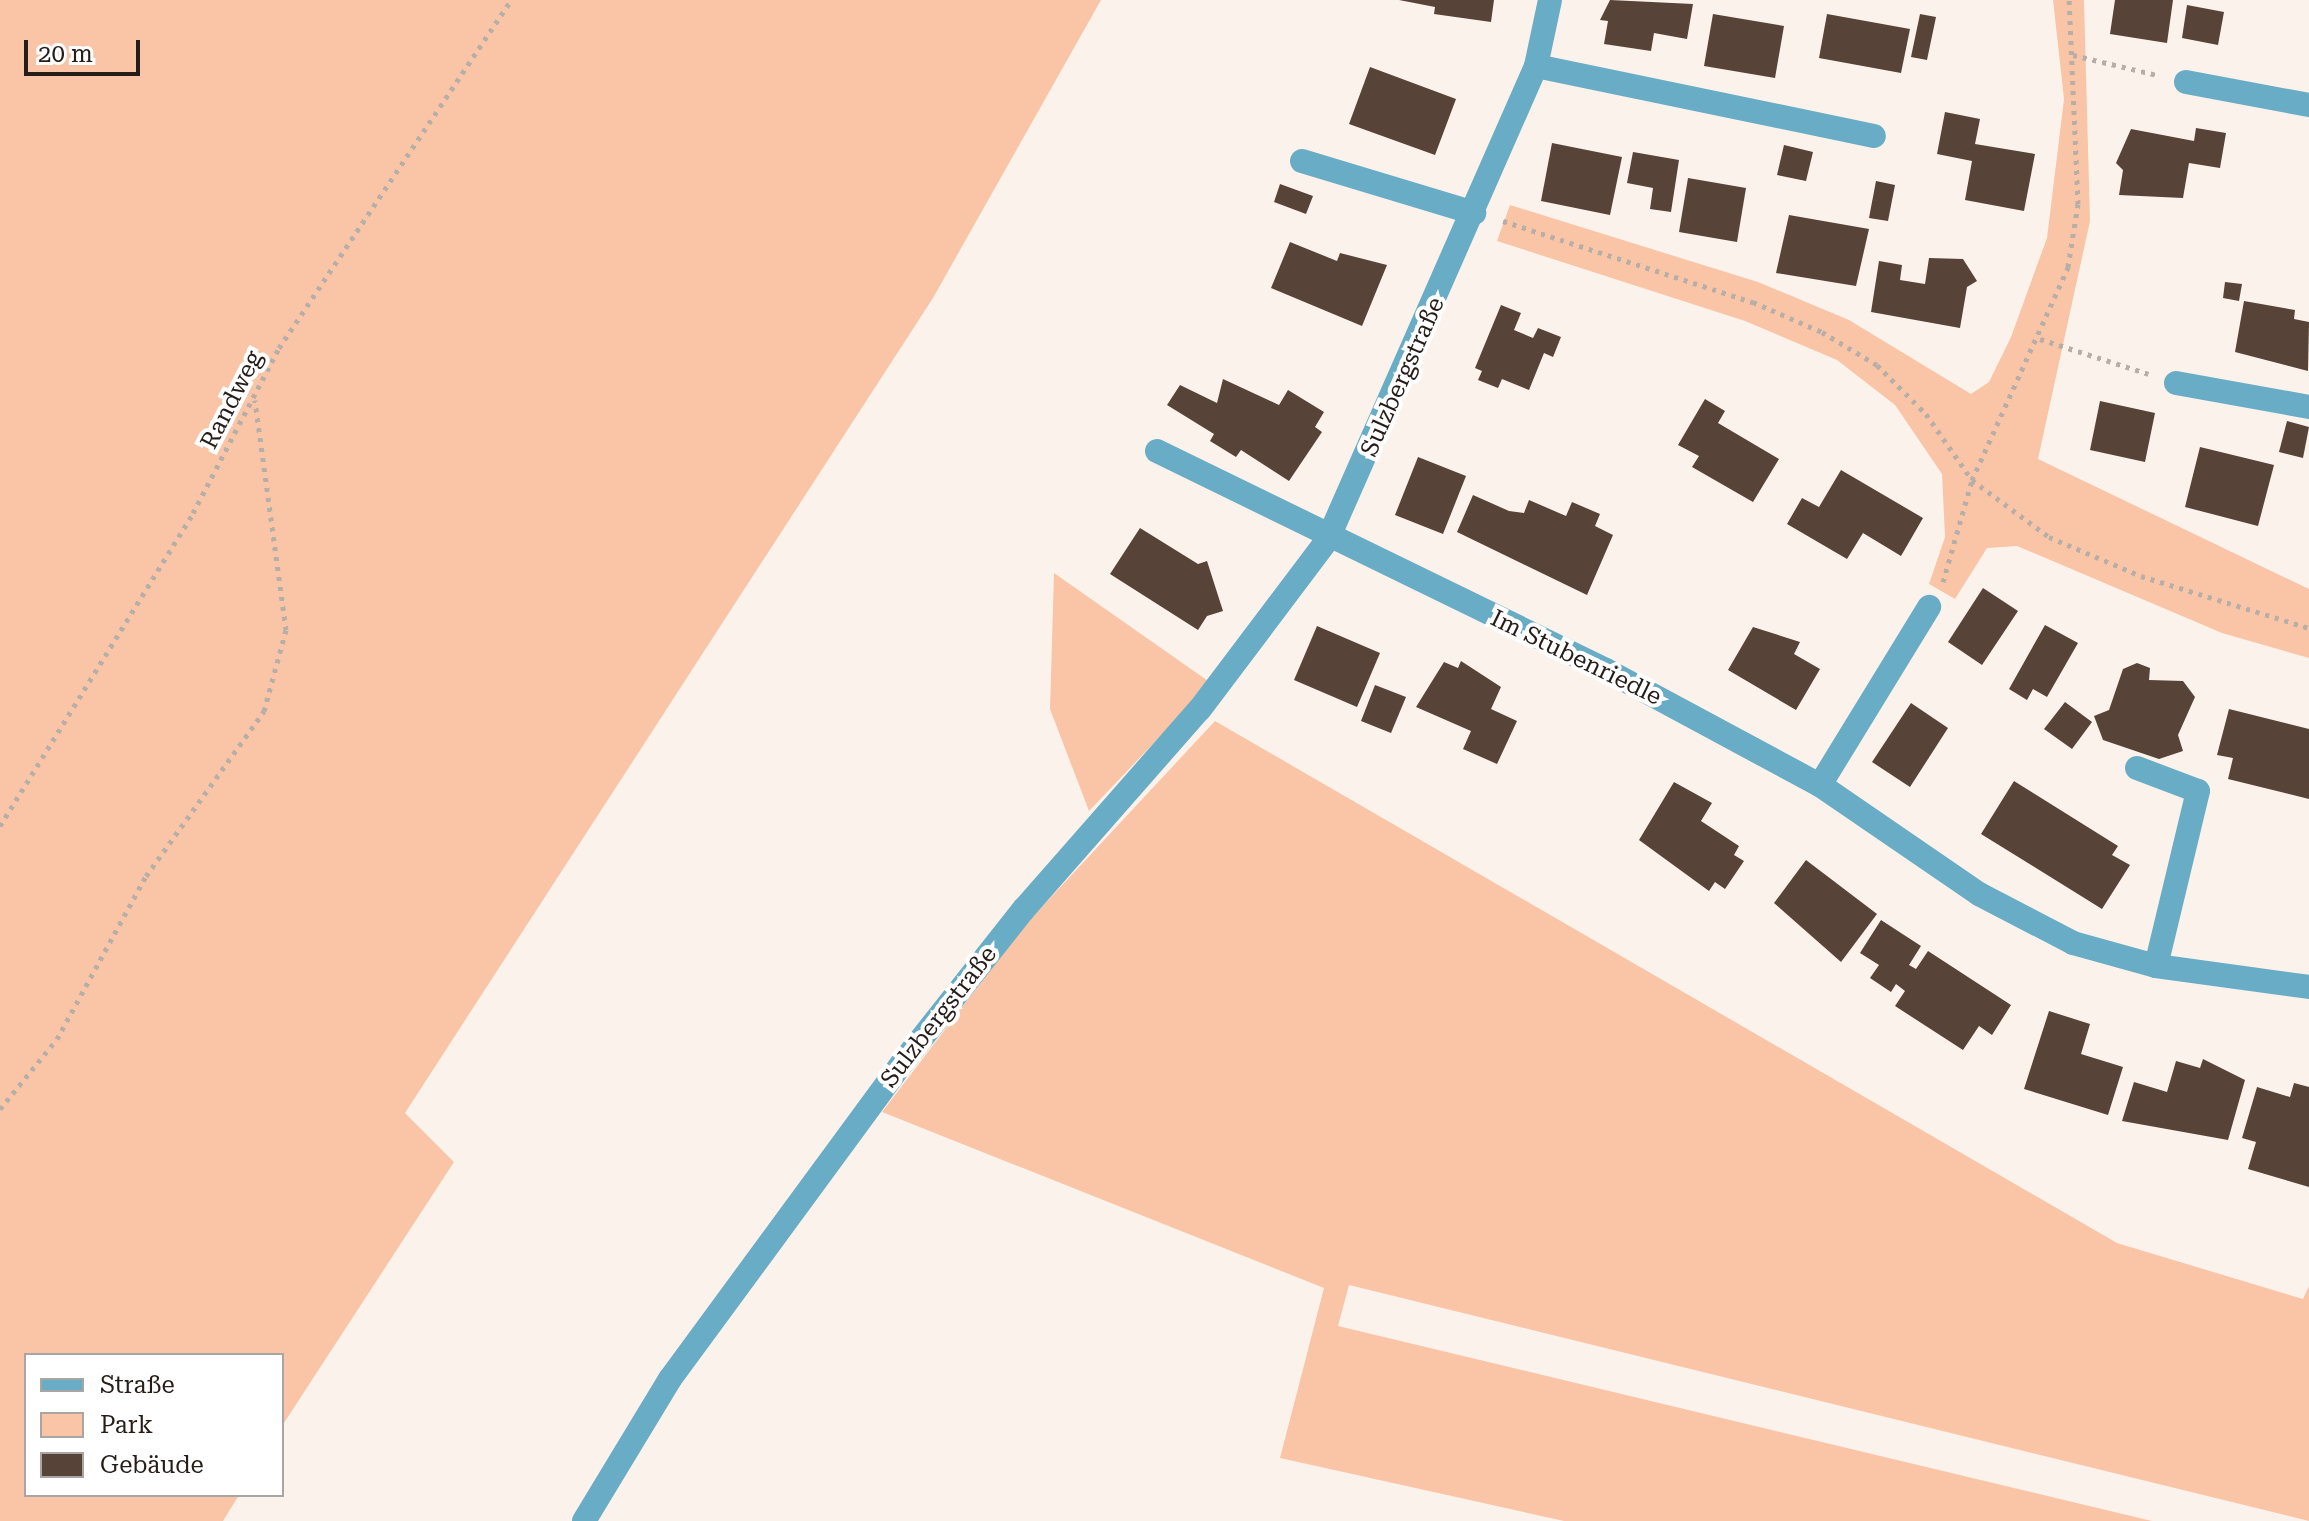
<!DOCTYPE html>
<meta charset="utf-8">
<style>
body{margin:0}
#map{position:relative;width:2309px;height:1521px;overflow:hidden;background:#fcf2ec;font-family:"Roboto Serif",serif}
div>[style]{position:absolute}
[style*='--x']{left:calc(var(--x)*1px);top:calc(var(--y)*1px);width:calc(var(--w)*1px);rotate:calc(var(--a)*1deg)}
.green>*{inset:0;background:#fac5a6}
.building>*{inset:0;background:#574337}
.path>*{height:5px;margin-top:-2.5px;transform-origin:0;background:repeating-linear-gradient(90deg,#b7aea8 0 4px,transparent 0 10px)}
.minor>*{height:24px;margin:-12px;padding:0 12px;transform-origin:12px;border-radius:12px;background:#69acc5}
span{translate:-50% -50%;white-space:nowrap;text-align:center;line-height:1.15;-webkit-text-stroke:8px #fff;paint-order:stroke}
.street-label{font-size:24px;color:#261d18}
.legend{position:absolute;left:24px;top:1353px;width:260px;height:144px;box-sizing:border-box;background:#fff;border:2px solid #a8a5a3;margin:0;padding:10px 14px;list-style:none;font-size:24px;color:#261d18}
.legend li{display:flex;align-items:center;gap:16px;height:40px}
.legend b{width:40px;border:2px solid #a8a5a3}
.scale{position:absolute;left:24px;top:40px;width:116px;height:36px;box-sizing:border-box;border:4px solid #261d18;border-top:0;padding-left:10px;font-size:24px;line-height:28px;white-space:nowrap;color:#261d18;-webkit-text-stroke:6px #fff;paint-order:stroke}
</style>
<div id="map">
<div class="green">
<div style="clip-path:polygon(0 0,1101px 0,933px 298px,405px 1113px,454px 1162px,282px 1426px,282px 1355px,26px 1355px,26px 1495px,239px 1495px,223px 1521px,0 1521px)"></div>
<div style="clip-path:polygon(2053px 0,2084px 0,2090px 221px,2038px 459px,2309px 589px,2309px 658px,2222px 633px,2017px 546px,1987px 548px,1955px 599px,1929px 584px,1945px 537px,1942px 474px,1895px 405px,1837px 360px,1745px 321px,1497px 241px,1510px 205px,1758px 282px,1849px 320px,1971px 394px,1989px 382px,2011px 337px,2047px 238px,2064px 99px)"></div>
<div style="clip-path:polygon(1054px 573px,1211px 683px,1089px 811px,1050px 709px)"></div>
<div style="clip-path:polygon(1215px 721px,2117px 1243px,2303px 1299px,2309px 1286px,2309px 1521px,1349px 1285px,1338px 1326px,2152px 1521px,1564px 1521px,1280px 1458px,1324px 1288px,882px 1112px,1025px 925px)"></div>
</div>
<div class="building">
<div style="clip-path:polygon(1399px 0,1494px 0,1491px 22px,1434px 14px,1435px 7px)"></div>
<div style="clip-path:polygon(1610px 0,1693px 4px,1687px 39px,1654px 33px,1651px 51px,1604px 44px,1608px 21px,1600px 20px)"></div>
<div style="clip-path:polygon(2115px 0,2173px 0,2167px 43px,2110px 34px)"></div>
<div style="clip-path:polygon(2187px 5px,2224px 12px,2218px 45px,2182px 38px)"></div>
<div style="clip-path:polygon(1713px 14px,1784px 26px,1775px 78px,1704px 66px)"></div>
<div style="clip-path:polygon(1827px 14px,1910px 29px,1901px 73px,1819px 58px)"></div>
<div style="clip-path:polygon(1920px 14px,1936px 17px,1927px 60px,1911px 57px)"></div>
<div style="clip-path:polygon(1370px 67px,1456px 99px,1435px 155px,1349px 124px)"></div>
<div style="clip-path:polygon(1945px 112px,1980px 119px,1975px 144px,2035px 154px,2024px 211px,1965px 200px,1972px 161px,1937px 154px)"></div>
<div style="clip-path:polygon(2196px 128px,2226px 133px,2220px 168px,2189px 163px,2183px 198px,2119px 195px,2123px 170px,2116px 163px,2131px 129px,2194px 141px)"></div>
<div style="clip-path:polygon(1552px 143px,1622px 157px,1610px 215px,1541px 201px)"></div>
<div style="clip-path:polygon(1784px 145px,1813px 152px,1806px 181px,1777px 175px)"></div>
<div style="clip-path:polygon(1633px 152px,1679px 160px,1671px 212px,1650px 209px,1653px 188px,1627px 183px)"></div>
<div style="clip-path:polygon(1688px 178px,1746px 188px,1737px 242px,1679px 232px)"></div>
<div style="clip-path:polygon(1876px 181px,1895px 185px,1888px 221px,1869px 218px)"></div>
<div style="clip-path:polygon(1280px 184px,1313px 196px,1306px 214px,1274px 202px)"></div>
<div style="clip-path:polygon(1789px 215px,1869px 229px,1856px 286px,1776px 273px)"></div>
<div style="clip-path:polygon(1290px 242px,1337px 261px,1340px 253px,1387px 265px,1362px 326px,1271px 288px)"></div>
<div style="clip-path:polygon(1929px 258px,1963px 259px,1977px 281px,1967px 287px,1960px 328px,1871px 312px,1879px 261px,1902px 265px,1900px 280px,1925px 284px)"></div>
<div style="clip-path:polygon(2225px 282px,2242px 284px,2239px 301px,2223px 298px)"></div>
<div style="clip-path:polygon(2244px 301px,2295px 310px,2294px 319px,2309px 322px,2308px 371px,2235px 352px)"></div>
<div style="clip-path:polygon(1501px 305px,1521px 313px,1514px 330px,1533px 338px,1538px 328px,1561px 337px,1553px 357px,1544px 353px,1529px 390px,1502px 379px,1498px 388px,1478px 380px,1482px 371px,1475px 368px)"></div>
<div style="clip-path:polygon(1223px 379px,1279px 405px,1288px 390px,1324px 412px,1315px 427px,1322px 432px,1289px 481px,1241px 450px,1236px 457px,1210px 441px,1214px 434px,1167px 405px,1180px 385px,1217px 403px)"></div>
<div style="clip-path:polygon(1705px 399px,1725px 411px,1718px 423px,1779px 459px,1753px 502px,1692px 467px,1699px 456px,1678px 445px)"></div>
<div style="clip-path:polygon(2100px 401px,2155px 413px,2145px 462px,2090px 450px)"></div>
<div style="clip-path:polygon(2287px 421px,2309px 427px,2303px 458px,2279px 452px)"></div>
<div style="clip-path:polygon(2200px 447px,2274px 465px,2258px 526px,2185px 507px)"></div>
<div style="clip-path:polygon(1418px 457px,1466px 476px,1443px 534px,1395px 515px)"></div>
<div style="clip-path:polygon(1841px 470px,1923px 518px,1901px 556px,1863px 533px,1847px 559px,1787px 524px,1802px 498px,1819px 507px)"></div>
<div style="clip-path:polygon(1473px 495px,1509px 511px,1524px 513px,1529px 500px,1566px 516px,1572px 502px,1600px 514px,1595px 526px,1613px 535px,1587px 595px,1457px 532px)"></div>
<div style="clip-path:polygon(1140px 528px,1198px 564px,1207px 561px,1223px 611px,1207px 616px,1198px 630px,1110px 574px)"></div>
<div style="clip-path:polygon(1983px 588px,2018px 611px,1982px 665px,1948px 642px)"></div>
<div style="clip-path:polygon(2045px 625px,2078px 643px,2047px 697px,2033px 689px,2027px 700px,2009px 689px)"></div>
<div style="clip-path:polygon(1317px 626px,1380px 653px,1357px 707px,1294px 680px)"></div>
<div style="clip-path:polygon(1753px 627px,1800px 642px,1794px 654px,1820px 669px,1796px 710px,1728px 670px)"></div>
<div style="clip-path:polygon(1461px 661px,1501px 687px,1491px 709px,1517px 721px,1497px 764px,1463px 749px,1471px 731px,1416px 707px,1444px 662px,1458px 668px)"></div>
<div style="clip-path:polygon(2137px 663px,2150px 668px,2149px 680px,2183px 681px,2195px 697px,2178px 735px,2183px 751px,2159px 759px,2103px 740px,2094px 716px,2109px 710px,2123px 669px)"></div>
<div style="clip-path:polygon(1375px 685px,1406px 697px,1391px 733px,1361px 721px)"></div>
<div style="clip-path:polygon(2065px 702px,2092px 722px,2072px 749px,2044px 729px)"></div>
<div style="clip-path:polygon(1911px 703px,1948px 728px,1910px 787px,1872px 762px)"></div>
<div style="clip-path:polygon(2229px 709px,2309px 729px,2309px 799px,2228px 779px,2233px 758px,2217px 755px)"></div>
<div style="clip-path:polygon(2014px 781px,2118px 846px,2112px 855px,2130px 865px,2102px 909px,1981px 834px)"></div>
<div style="clip-path:polygon(1674px 782px,1712px 803px,1701px 821px,1739px 846px,1734px 855px,1744px 861px,1725px 889px,1715px 882px,1709px 891px,1639px 840px)"></div>
<div style="clip-path:polygon(1806px 860px,1877px 914px,1841px 962px,1774px 903px)"></div>
<div style="clip-path:polygon(1881px 920px,1921px 946px,1909px 965px,1916px 969px,1928px 951px,2011px 1005px,1992px 1035px,1979px 1026px,1963px 1050px,1895px 1006px,1905px 991px,1896px 984px,1891px 992px,1870px 978px,1879px 965px,1860px 953px)"></div>
<div style="clip-path:polygon(2049px 1011px,2090px 1024px,2081px 1054px,2123px 1067px,2108px 1115px,2024px 1089px)"></div>
<div style="clip-path:polygon(2203px 1059px,2245px 1080px,2228px 1140px,2122px 1121px,2134px 1082px,2167px 1092px,2176px 1061px,2200px 1068px)"></div>
<div style="clip-path:polygon(2294px 1083px,2309px 1087px,2309px 1187px,2248px 1169px,2256px 1142px,2242px 1138px,2257px 1087px,2290px 1097px)"></div>
</div>
<div class="path">
<div style="--x:2073;--y:55;--w:86;--a:13.4"></div>
<div style="--x:1503;--y:221;--w:263;--a:18"></div>
<div style="--x:1753;--y:302;--w:75;--a:23.5"></div>
<div style="--x:1822;--y:332;--w:64;--a:31"></div>
<div style="--x:1877;--y:365;--w:69;--a:45"></div>
<div style="--x:1926;--y:414;--w:80;--a:55.1"></div>
<div style="--x:1972;--y:480;--w:96;--a:36.5"></div>
<div style="--x:2049;--y:537;--w:100;--a:23"></div>
<div style="--x:2141;--y:576;--w:176;--a:17.2"></div>
<div style="--x:2040;--y:339;--w:114;--a:17.8"></div>
<div style="--x:1943;--y:582;--w:106;--a:-74.1"></div>
<div style="--x:1972;--y:480;--w:234;--a:-65.7"></div>
<div style="--x:2068;--y:267;--w:64;--a:-81"></div>
<div style="--x:2078;--y:204;--w:204;--a:-92.5"></div>
<div style="--x:0;--y:826;--w:368;--a:-58.3"></div>
<div style="--x:193;--y:513;--w:186;--a:-62.5"></div>
<div style="--x:279;--y:348;--w:418;--a:-56.3"></div>
<div style="--x:0;--y:1109;--w:90;--a:-50.8"></div>
<div style="--x:57;--y:1039;--w:186;--a:-61.4"></div>
<div style="--x:146;--y:876;--w:203;--a:-54.4"></div>
<div style="--x:264;--y:711;--w:84;--a:-74.8"></div>
<div style="--x:286;--y:630;--w:232;--a:-97.7"></div>
</div>
<div class="minor">
<div style="--x:1536;--y:66;--w:345;--a:11.7"></div>
<div style="--x:2186;--y:82;--w:125;--a:10.6"></div>
<div style="--x:1302;--y:161;--w:180;--a:16.8"></div>
<div style="--x:2176;--y:383;--w:135;--a:10.2"></div>
<div style="--x:1157;--y:451;--w:500;--a:26"></div>
<div style="--x:1606;--y:670;--w:243;--a:28.3"></div>
<div style="--x:1820;--y:785;--w:193;--a:34.4"></div>
<div style="--x:1979;--y:894;--w:106;--a:27.5"></div>
<div style="--x:2073;--y:943;--w:86;--a:15.5"></div>
<div style="--x:2156;--y:966;--w:154;--a:7.8"></div>
<div style="--x:2137;--y:768;--w:65;--a:20.7"></div>
<div style="--x:2198;--y:791;--w:180;--a:103.5"></div>
<div style="--x:1820;--y:785;--w:209;--a:-58.5"></div>
<div style="--x:584;--y:1521;--w:166;--a:-58.8"></div>
<div style="--x:670;--y:1379;--w:393;--a:-53.7"></div>
<div style="--x:903;--y:1062;--w:195;--a:-51.7"></div>
<div style="--x:1024;--y:909;--w:266;--a:-48.7"></div>
<div style="--x:1200;--y:709;--w:213;--a:-53"></div>
<div style="--x:1328;--y:539;--w:517;--a:-66.26"></div>
<div style="--x:1536;--y:66;--w:67;--a:-78"></div>
</div>
<div class="street-label">
<span style="left:1403px;top:377px;rotate:-66deg">Sulzbergstraße</span>
<span style="left:232px;top:400px;rotate:-63deg">Randweg</span>
<span style="left:1576px;top:658px;rotate:26deg">Im Stubenriedle</span>
<span style="left:939px;top:1017px;rotate:-52deg">Sulzbergstraße</span>
</div>
<ul class="legend">
<li><b style="height:10px;background:#69acc5"></b>Straße</li>
<li><b style="height:22px;background:#fac5a6"></b>Park</li>
<li><b style="height:22px;background:#574337"></b>Gebäude</li>
</ul>
<div class="scale">20 m</div>
</div>
